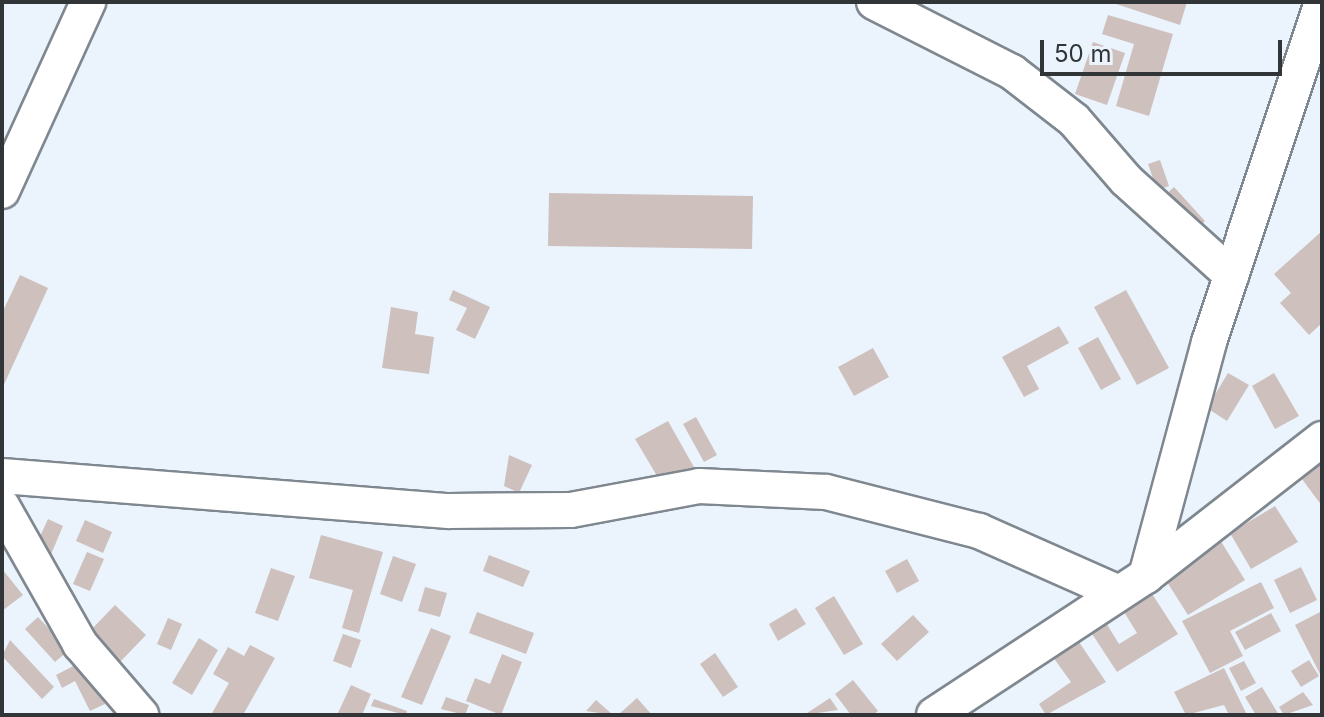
<!DOCTYPE html>
<style>
body{margin:0}
#map{position:relative;width:1324px;height:717px;overflow:hidden;background:#ebf4fd;font-family:Inter,sans-serif}
div>[style]{position:absolute}
[style*='--x']{left:calc(var(--x)*1px);top:calc(var(--y)*1px);width:calc(var(--w)*1px);rotate:calc(var(--a)*1deg)}
.building>*{inset:0;background:#cdc0bd}
.roads{filter:drop-shadow(2px 0 #7f878f) drop-shadow(-2px 0 #7f878f) drop-shadow(0 2px #7f878f) drop-shadow(0 -2px #7f878f)}
.minor>*{height:34px;margin:-17px;padding:0 17px;transform-origin:17px;border-radius:17px;background:#fff}
span{translate:-50% -50%;white-space:nowrap;text-align:center;line-height:1.15;-webkit-text-stroke:6px #ebf4fd;paint-order:stroke}
.frame{position:absolute;inset:0;border:4px solid #313538;pointer-events:none}
.scale{position:absolute;left:1040px;top:40px;width:242px;height:36px;box-sizing:border-box;border:4px solid #313538;border-top:0;padding-left:10px;font-size:24px;line-height:28px;white-space:nowrap;color:#313538;-webkit-text-stroke:6px #ebf4fd;paint-order:stroke}
</style>
<div id="map">
<div class="building">
<div style="clip-path:polygon(1110px 2px,1187px 2px,1180px 25px)"></div>
<div style="clip-path:polygon(1108px 15px,1173px 34px,1149px 116px,1116px 106px,1134px 44px,1102px 34px)"></div>
<div style="clip-path:polygon(1093px 42px,1125px 53px,1107px 105px,1075px 94px)"></div>
<div style="clip-path:polygon(1160px 160px,1169px 186px,1157px 190px,1148px 164px)"></div>
<div style="clip-path:polygon(1174px 187px,1205px 221px,1192px 233px,1161px 199px)"></div>
<div style="clip-path:polygon(549px 193px,753px 196px,752px 249px,548px 246px)"></div>
<div style="clip-path:polygon(1322px 231px,1322px 323px,1309px 335px,1280px 303px,1291px 293px,1274px 274px)"></div>
<div style="clip-path:polygon(20px 275px,48px 288px,2px 389px,2px 313px)"></div>
<div style="clip-path:polygon(453px 290px,490px 307px,475px 339px,456px 330px,467px 308px,449px 300px)"></div>
<div style="clip-path:polygon(1126px 290px,1169px 368px,1137px 385px,1094px 307px)"></div>
<div style="clip-path:polygon(391px 307px,418px 312px,415px 334px,434px 337px,429px 374px,382px 368px)"></div>
<div style="clip-path:polygon(1059px 326px,1069px 343px,1027px 366px,1039px 389px,1024px 397px,1002px 357px)"></div>
<div style="clip-path:polygon(1098px 337px,1121px 379px,1101px 390px,1078px 348px)"></div>
<div style="clip-path:polygon(873px 348px,889px 377px,854px 396px,838px 367px)"></div>
<div style="clip-path:polygon(1228px 373px,1249px 385px,1227px 421px,1207px 408px)"></div>
<div style="clip-path:polygon(1274px 373px,1299px 416px,1275px 429px,1252px 386px)"></div>
<div style="clip-path:polygon(696px 417px,717px 455px,704px 462px,683px 424px)"></div>
<div style="clip-path:polygon(668px 421px,695px 469px,663px 486px,635px 439px)"></div>
<div style="clip-path:polygon(1322px 452px,1322px 506px,1296px 471px)"></div>
<div style="clip-path:polygon(509px 455px,532px 465px,519px 493px,504px 486px)"></div>
<div style="clip-path:polygon(1275px 506px,1298px 542px,1251px 569px,1230px 533px)"></div>
<div style="clip-path:polygon(48px 519px,63px 526px,49px 559px,33px 552px)"></div>
<div style="clip-path:polygon(85px 520px,112px 532px,103px 553px,76px 541px)"></div>
<div style="clip-path:polygon(321px 535px,383px 552px,359px 633px,342px 628px,353px 590px,309px 578px)"></div>
<div style="clip-path:polygon(1217px 535px,1245px 580px,1188px 615px,1160px 571px)"></div>
<div style="clip-path:polygon(87px 552px,104px 559px,90px 591px,73px 584px)"></div>
<div style="clip-path:polygon(489px 555px,530px 571px,523px 587px,483px 571px)"></div>
<div style="clip-path:polygon(393px 556px,416px 564px,402px 602px,380px 594px)"></div>
<div style="clip-path:polygon(907px 559px,919px 581px,897px 593px,885px 571px)"></div>
<div style="clip-path:polygon(1301px 567px,1317px 600px,1290px 613px,1274px 580px)"></div>
<div style="clip-path:polygon(271px 568px,295px 576px,278px 621px,255px 613px)"></div>
<div style="clip-path:polygon(2px 569px,23px 595px,2px 611px)"></div>
<div style="clip-path:polygon(1261px 582px,1274px 608px,1230px 631px,1243px 656px,1210px 673px,1182px 621px)"></div>
<div style="clip-path:polygon(1147px 586px,1178px 634px,1117px 672px,1085px 623px,1100px 613px,1119px 644px,1137px 633px,1119px 604px)"></div>
<div style="clip-path:polygon(425px 587px,447px 593px,440px 617px,418px 611px)"></div>
<div style="clip-path:polygon(834px 596px,863px 644px,844px 655px,815px 608px)"></div>
<div style="clip-path:polygon(115px 605px,146px 635px,120px 662px,89px 632px)"></div>
<div style="clip-path:polygon(796px 608px,806px 624px,778px 641px,769px 624px)"></div>
<div style="clip-path:polygon(1322px 611px,1322px 678px,1295px 625px)"></div>
<div style="clip-path:polygon(477px 612px,534px 633px,526px 654px,469px 633px)"></div>
<div style="clip-path:polygon(1271px 613px,1281px 631px,1245px 650px,1235px 632px)"></div>
<div style="clip-path:polygon(913px 615px,929px 632px,897px 661px,881px 644px)"></div>
<div style="clip-path:polygon(38px 617px,69px 650px,55px 662px,25px 629px)"></div>
<div style="clip-path:polygon(168px 618px,182px 624px,171px 650px,157px 644px)"></div>
<div style="clip-path:polygon(431px 628px,451px 636px,422px 705px,401px 697px)"></div>
<div style="clip-path:polygon(343px 634px,361px 640px,351px 668px,333px 661px)"></div>
<div style="clip-path:polygon(1075px 636px,1106px 682px,1046px 715px,1039px 704px,1071px 682px,1050px 653px)"></div>
<div style="clip-path:polygon(199px 638px,218px 650px,192px 695px,172px 683px)"></div>
<div style="clip-path:polygon(10px 640px,54px 687px,42px 699px,2px 656px)"></div>
<div style="clip-path:polygon(250px 645px,275px 658px,243px 715px,211px 715px,229px 683px,213px 674px,228px 647px,244px 656px)"></div>
<div style="clip-path:polygon(715px 653px,738px 687px,723px 697px,700px 664px)"></div>
<div style="clip-path:polygon(502px 654px,522px 662px,501px 715px,466px 701px,475px 678px,490px 684px)"></div>
<div style="clip-path:polygon(1309px 660px,1319px 676px,1301px 687px,1291px 671px)"></div>
<div style="clip-path:polygon(83px 661px,105px 704px,90px 711px,75px 681px,62px 688px,56px 675px)"></div>
<div style="clip-path:polygon(1244px 661px,1256px 683px,1241px 691px,1229px 668px)"></div>
<div style="clip-path:polygon(1224px 668px,1247px 715px,1229px 715px,1224px 705px,1186px 715px,1174px 692px)"></div>
<div style="clip-path:polygon(853px 680px,878px 711px,873px 715px,851px 715px,835px 694px)"></div>
<div style="clip-path:polygon(351px 685px,371px 694px,362px 715px,337px 715px)"></div>
<div style="clip-path:polygon(1262px 687px,1279px 715px,1256px 715px,1245px 697px)"></div>
<div style="clip-path:polygon(1303px 692px,1313px 705px,1284px 715px,1279px 707px)"></div>
<div style="clip-path:polygon(446px 697px,469px 705px,465px 715px,441px 709px)"></div>
<div style="clip-path:polygon(637px 698px,652px 715px,618px 715px)"></div>
<div style="clip-path:polygon(830px 698px,838px 710px,804px 715px)"></div>
<div style="clip-path:polygon(374px 699px,407px 711px,406px 715px,371px 706px)"></div>
<div style="clip-path:polygon(596px 700px,613px 715px,586px 711px)"></div>
</div>
<div class="roads">
<div class="minor">
<div style="--x:874;--y:2;--w:155;--a:26.9"></div>
<div style="--x:1012;--y:72;--w:78;--a:37.7"></div>
<div style="--x:1074;--y:120;--w:79;--a:49.1"></div>
<div style="--x:1126;--y:180;--w:142;--a:42.1"></div>
<div style="--x:2;--y:191;--w:208;--a:-65.5"></div>
<div style="--x:2;--y:476;--w:448;--a:4.5"></div>
<div style="--x:449;--y:511;--w:122;--a:-0.5"></div>
<div style="--x:571;--y:510;--w:130;--a:-10.6"></div>
<div style="--x:699;--y:486;--w:127;--a:2.7"></div>
<div style="--x:826;--y:492;--w:158;--a:14.3"></div>
<div style="--x:979;--y:531;--w:153;--a:23.9"></div>
<div style="--x:2;--y:506;--w:159;--a:60.5"></div>
<div style="--x:80;--y:644;--w:94;--a:49.3"></div>
<div style="--x:1146;--y:576;--w:242;--a:-74.9"></div>
<div style="--x:1209;--y:342;--w:358;--a:-71.6"></div>
<div style="--x:934;--y:715;--w:254;--a:-33.3"></div>
<div style="--x:1146;--y:576;--w:223;--a:-37.9"></div>
</div>
</div>
<div class="frame"></div>
<div class="scale">50 m</div>
</div>
